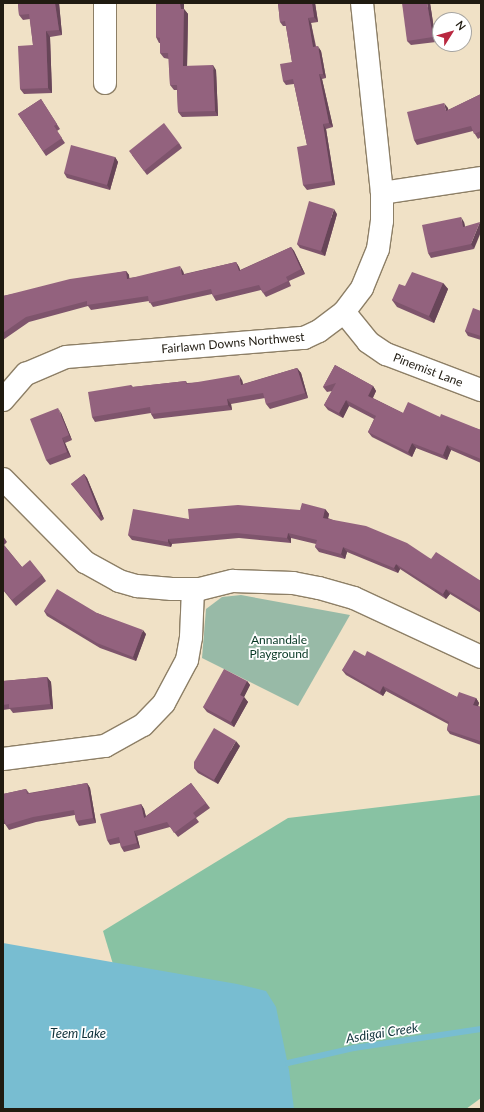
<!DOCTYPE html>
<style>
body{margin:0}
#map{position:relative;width:484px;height:1112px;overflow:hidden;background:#f0e1c6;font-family:Lato,sans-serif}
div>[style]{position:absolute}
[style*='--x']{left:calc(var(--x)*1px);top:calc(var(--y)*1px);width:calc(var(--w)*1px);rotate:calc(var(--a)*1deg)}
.green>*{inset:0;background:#98baa7}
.forest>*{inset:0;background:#88c2a3}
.water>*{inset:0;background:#78bdd1}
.stream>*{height:5.5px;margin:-2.75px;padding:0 2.75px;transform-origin:2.75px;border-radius:2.75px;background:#78bdd1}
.roads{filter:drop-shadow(1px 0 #8d7f66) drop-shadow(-1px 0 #8d7f66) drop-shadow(0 1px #8d7f66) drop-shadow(0 -1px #8d7f66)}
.minor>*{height:22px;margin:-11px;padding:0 11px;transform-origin:11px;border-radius:11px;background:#fff}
.wall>*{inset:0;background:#7e546c}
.shaded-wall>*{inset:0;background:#674558}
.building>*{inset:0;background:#93627e}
span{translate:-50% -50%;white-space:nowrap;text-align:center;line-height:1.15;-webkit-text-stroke:3.5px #fff;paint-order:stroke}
.street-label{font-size:12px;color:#201b11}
.park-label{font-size:12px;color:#073824}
.water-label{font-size:13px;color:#0f313a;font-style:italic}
.frame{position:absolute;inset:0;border:4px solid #201b11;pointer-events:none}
.north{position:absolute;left:432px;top:12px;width:40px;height:40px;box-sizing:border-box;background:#fff;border:1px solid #a6a4a0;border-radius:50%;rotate:53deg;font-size:11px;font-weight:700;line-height:16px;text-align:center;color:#201b11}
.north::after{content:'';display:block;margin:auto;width:14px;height:18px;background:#b92840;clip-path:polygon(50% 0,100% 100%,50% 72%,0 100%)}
</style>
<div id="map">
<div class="green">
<div style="clip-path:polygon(241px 595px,350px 615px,298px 706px,202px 658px,206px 609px,222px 597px)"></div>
</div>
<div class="forest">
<div style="clip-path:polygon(481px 795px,481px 1098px,466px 1109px,207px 1109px,132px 1027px,103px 931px,288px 818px)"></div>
</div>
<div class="water">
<div style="clip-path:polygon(3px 943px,237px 984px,266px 991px,276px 1007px,289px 1070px,294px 1109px,3px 1109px)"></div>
</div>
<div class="stream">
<div style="--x:288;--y:1063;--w:68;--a:-12.8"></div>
<div style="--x:354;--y:1048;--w:128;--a:-8.5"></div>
</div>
<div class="roads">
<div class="minor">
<div style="--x:105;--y:3;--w:80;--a:90"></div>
<div style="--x:382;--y:193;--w:100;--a:-8.6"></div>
<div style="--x:344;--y:312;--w:38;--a:51"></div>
<div style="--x:368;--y:342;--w:22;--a:34"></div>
<div style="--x:386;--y:354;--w:102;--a:20.8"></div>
<div style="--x:3;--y:400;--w:35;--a:-49"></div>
<div style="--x:26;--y:374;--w:43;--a:-23"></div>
<div style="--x:66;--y:357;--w:239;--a:-4.6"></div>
<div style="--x:304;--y:338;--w:17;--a:-25"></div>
<div style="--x:319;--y:331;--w:31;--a:-37"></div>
<div style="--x:344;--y:312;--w:30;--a:-53"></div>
<div style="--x:362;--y:288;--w:42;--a:-67.7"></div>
<div style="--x:378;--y:249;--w:28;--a:-82"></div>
<div style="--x:382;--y:221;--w:28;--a:-90"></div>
<div style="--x:382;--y:193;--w:191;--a:-96"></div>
<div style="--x:3;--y:479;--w:117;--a:45.3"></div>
<div style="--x:85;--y:562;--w:39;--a:29"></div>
<div style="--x:119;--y:581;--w:19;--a:16"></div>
<div style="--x:137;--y:586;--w:35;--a:5"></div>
<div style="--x:172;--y:589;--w:28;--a:0"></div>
<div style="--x:200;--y:589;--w:34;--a:-14"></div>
<div style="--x:233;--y:581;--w:60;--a:1.9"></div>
<div style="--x:293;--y:583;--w:26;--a:11"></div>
<div style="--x:319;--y:588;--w:36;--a:16"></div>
<div style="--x:354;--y:598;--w:140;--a:24.9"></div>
<div style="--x:3;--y:759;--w:103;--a:-7.3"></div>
<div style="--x:105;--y:746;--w:43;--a:-28.9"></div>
<div style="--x:143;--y:725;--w:30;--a:-46"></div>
<div style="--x:164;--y:703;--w:49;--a:-61.9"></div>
<div style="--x:187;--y:660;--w:23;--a:-80"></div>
<div style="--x:191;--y:637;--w:48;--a:-87.6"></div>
</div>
</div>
<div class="wall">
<div style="clip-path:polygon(18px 3px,59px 3px,62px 35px,50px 37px,52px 93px,24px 94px,20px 89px,33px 45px,30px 19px,23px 20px,19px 15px)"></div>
<div style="clip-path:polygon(156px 3px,184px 3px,184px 9px,188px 14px,187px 66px,216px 70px,218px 116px,182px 117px,178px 112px,177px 90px,174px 90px,170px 85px,169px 59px,164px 58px,160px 53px,160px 43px,159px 43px,156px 37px)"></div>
<div style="clip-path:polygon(278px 3px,315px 3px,318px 22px,311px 23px,316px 46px,321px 51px,326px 78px,322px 79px,333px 127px,326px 129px,335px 185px,307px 190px,303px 185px,307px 145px,294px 84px,286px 85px,283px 81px,292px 62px,286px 26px,283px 26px,280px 22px)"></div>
<div style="clip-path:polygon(430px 3px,436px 42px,411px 45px,407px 41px)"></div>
<div style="clip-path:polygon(481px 94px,481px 137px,478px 139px,473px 131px,417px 145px,414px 140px,448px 108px,448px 110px)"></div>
<div style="clip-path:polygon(41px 99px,60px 129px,57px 131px,65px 143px,46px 156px,18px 114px)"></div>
<div style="clip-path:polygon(179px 143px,182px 148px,147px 175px,132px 155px)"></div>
<div style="clip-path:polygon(115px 157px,118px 162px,110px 190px,67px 178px,64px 173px)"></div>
<div style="clip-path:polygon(337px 214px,325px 256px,300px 248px,297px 244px)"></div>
<div style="clip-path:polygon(464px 222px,465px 227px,474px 249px,431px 258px,428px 253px)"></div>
<div style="clip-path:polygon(291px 247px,294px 251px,305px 274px,289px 281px,291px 286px,266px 297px,261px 290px,216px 301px,213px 296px,212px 294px,153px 307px,149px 301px,91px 310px,88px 306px,29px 322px,3px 340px,3px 296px,126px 271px,129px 275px,129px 278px,183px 271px,184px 274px,236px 262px,239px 267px,240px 270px)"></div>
<div style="clip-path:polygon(443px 283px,448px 289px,434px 323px,397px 307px,392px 300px,405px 286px)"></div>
<div style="clip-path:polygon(481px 311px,481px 340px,468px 336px,465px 331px)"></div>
<div style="clip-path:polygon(335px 365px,373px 386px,376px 391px,373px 398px,403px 413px,440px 417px,481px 430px,481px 463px,451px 450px,447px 460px,416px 448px,412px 457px,372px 437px,368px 432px,374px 419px,349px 406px,343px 418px,328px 410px,324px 405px,332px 391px,327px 392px,323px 387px)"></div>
<div style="clip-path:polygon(297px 368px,301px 373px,308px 398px,270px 409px,266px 404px,265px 398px,231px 404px,232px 410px,154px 419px,151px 414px,151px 413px,95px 422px,92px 417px,131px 385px,133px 387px,186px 381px,187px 383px,242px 380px,243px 384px)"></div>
<div style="clip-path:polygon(61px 413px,72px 440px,65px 443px,71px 457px,50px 465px,46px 460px)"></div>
<div style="clip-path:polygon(84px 474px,87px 478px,104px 519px,101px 521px,71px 484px)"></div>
<div style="clip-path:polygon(325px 509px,329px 514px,328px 518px,431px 559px,481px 581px,481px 613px,450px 594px,446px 599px,400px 569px,398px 573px,347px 552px,345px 559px,319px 552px,315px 547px,316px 544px,291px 538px,291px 543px,239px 538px,172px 544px,171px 547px,132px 540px,128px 535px,189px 519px)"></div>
<div style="clip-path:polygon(3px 536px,7px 542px,4px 545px,22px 567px,42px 575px,46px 581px,16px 606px,3px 590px)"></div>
<div style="clip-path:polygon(44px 611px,97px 613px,146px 634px,136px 661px,100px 648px,47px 616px)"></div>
<div style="clip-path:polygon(365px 656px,457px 697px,476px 698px,479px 703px,478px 706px,481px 707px,481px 745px,450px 734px,447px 730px,448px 724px,386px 691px,383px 696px,346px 675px,342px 670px)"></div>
<div style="clip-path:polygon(47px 677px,51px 682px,53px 709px,13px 713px,10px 709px,3px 710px,3px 681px)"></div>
<div style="clip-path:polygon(247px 681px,250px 685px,244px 697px,248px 702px,234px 727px,207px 712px,203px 707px)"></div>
<div style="clip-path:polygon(240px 746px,218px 784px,198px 773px,194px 768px)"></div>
<div style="clip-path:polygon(87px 783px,90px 788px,96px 823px,79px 826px,76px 821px,75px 815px,36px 822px,9px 830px,5px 824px,3px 824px,3px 794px,26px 789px,29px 793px)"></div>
<div style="clip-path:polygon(191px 783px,210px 808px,196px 818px,199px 822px,178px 837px,170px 827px,137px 836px,140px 848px,124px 852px,121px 847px,120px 843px,110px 845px,107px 840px,141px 804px,144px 809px,146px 816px)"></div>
</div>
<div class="shaded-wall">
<div style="clip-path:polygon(55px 3px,59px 3px,62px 35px,59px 30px)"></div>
<div style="clip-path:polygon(180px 3px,184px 3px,184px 12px,184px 9px,188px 14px,187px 71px,183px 66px)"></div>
<div style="clip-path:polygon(312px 3px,315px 3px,318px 22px,314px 17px)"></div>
<div style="clip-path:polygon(427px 3px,430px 3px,436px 42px,433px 37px)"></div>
<div style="clip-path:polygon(308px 18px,311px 23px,316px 51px,313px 47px)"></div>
<div style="clip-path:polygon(46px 31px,50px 37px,52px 93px,48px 88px)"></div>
<div style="clip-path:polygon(318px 46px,321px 51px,326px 78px,323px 74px)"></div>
<div style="clip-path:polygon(213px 65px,216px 70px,218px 116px,215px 111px)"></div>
<div style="clip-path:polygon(319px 74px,322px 79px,333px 127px,329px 123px)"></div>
<div style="clip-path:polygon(444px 103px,448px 108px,449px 115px,446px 111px)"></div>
<div style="clip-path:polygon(323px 124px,326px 129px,335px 185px,332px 181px)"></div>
<div style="clip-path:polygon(115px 157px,118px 162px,110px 190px,107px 185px)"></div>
<div style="clip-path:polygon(334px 209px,337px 214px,325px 256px,321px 251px)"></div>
<div style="clip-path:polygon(461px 217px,464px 222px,466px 232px,463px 227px)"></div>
<div style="clip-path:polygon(480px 222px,481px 223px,481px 232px,474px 249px,471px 244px)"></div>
<div style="clip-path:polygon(291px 247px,294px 251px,305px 274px,301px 269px)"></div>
<div style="clip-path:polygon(236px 262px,239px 267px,242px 276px,239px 271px)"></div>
<div style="clip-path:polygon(180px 266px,183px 271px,185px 279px,182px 275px)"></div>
<div style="clip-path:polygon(126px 271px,129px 275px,130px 283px,127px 279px)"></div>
<div style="clip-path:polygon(443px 283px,448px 289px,434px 323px,429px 316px)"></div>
<div style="clip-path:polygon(297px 368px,301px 373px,308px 398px,305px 393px)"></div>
<div style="clip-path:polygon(239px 375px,242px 380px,244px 389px,241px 385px)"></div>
<div style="clip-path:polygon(373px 386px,376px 391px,371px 401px,368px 396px)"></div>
<div style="clip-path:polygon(227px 399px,231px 404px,232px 410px,228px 405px)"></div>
<div style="clip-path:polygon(346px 400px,349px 406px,343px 418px,339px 413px)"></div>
<div style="clip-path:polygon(58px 408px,61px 413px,72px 440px,69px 435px)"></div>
<div style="clip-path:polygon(62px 438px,65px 443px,71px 457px,67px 452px)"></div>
<div style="clip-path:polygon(412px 443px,416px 448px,412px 457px,408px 452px)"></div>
<div style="clip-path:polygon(447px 445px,451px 450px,447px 460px,443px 455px)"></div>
<div style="clip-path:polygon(84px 474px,87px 478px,104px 519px,100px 515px)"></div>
<div style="clip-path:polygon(325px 509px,329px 514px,327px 523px,323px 518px)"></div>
<div style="clip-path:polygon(288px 533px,291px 538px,291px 543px,287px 538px)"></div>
<div style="clip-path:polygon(168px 539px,172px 544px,171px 547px,168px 542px)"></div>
<div style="clip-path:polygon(343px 547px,347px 552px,345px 559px,341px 554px)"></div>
<div style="clip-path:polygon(396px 564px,400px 569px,398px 573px,394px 568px)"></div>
<div style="clip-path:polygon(446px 589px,450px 594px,446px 599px,443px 594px)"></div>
<div style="clip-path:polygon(143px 630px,146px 634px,136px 661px,133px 657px)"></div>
<div style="clip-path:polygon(47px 677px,51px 682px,53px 709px,50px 704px)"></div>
<div style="clip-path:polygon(247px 681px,250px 685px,243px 699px,240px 695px)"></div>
<div style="clip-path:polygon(383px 686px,386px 691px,383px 696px,380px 692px)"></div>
<div style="clip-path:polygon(244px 697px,248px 702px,234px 727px,231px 722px)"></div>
<div style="clip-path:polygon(476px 698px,479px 703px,477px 710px,473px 705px)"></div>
<div style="clip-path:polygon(236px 741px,240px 746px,218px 784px,214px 780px)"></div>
<div style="clip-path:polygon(87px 783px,90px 788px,96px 823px,93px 818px)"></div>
<div style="clip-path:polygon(141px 804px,144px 809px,147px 822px,144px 818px)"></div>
<div style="clip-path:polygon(134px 831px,137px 836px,140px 848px,137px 843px)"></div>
</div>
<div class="building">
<div style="clip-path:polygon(18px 3px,55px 3px,59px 30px,46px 31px,48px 88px,20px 89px,18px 46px,33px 45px,29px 14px,19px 15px)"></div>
<div style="clip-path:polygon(156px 3px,180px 3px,181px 9px,184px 9px,183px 66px,213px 65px,215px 111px,178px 112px,177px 85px,170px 85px,168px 53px,160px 53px,160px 38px,156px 37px)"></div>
<div style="clip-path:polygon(278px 3px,312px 3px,314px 17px,308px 18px,313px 47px,318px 46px,323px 74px,319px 74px,329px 123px,323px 124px,332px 181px,303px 185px,297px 147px,307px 145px,293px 79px,283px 81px,280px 64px,292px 62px,285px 21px,280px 22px)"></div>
<div style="clip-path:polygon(402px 3px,427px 3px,433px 37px,407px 41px)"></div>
<div style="clip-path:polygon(481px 94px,481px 131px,474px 134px,471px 126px,414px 140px,407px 112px,444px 103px,446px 111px)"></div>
<div style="clip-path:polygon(41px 99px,57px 124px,54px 126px,62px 138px,43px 151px,18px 114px)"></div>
<div style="clip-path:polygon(164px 123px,179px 143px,144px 171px,129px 151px)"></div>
<div style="clip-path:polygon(71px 145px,115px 157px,107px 185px,64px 173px)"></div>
<div style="clip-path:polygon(309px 201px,334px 209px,321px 251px,297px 244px)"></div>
<div style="clip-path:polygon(461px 217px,463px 227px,480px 222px,471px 244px,428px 253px,422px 225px)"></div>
<div style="clip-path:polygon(291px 247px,301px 269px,286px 277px,288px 281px,263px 293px,259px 285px,213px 296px,211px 289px,149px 303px,148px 296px,87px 305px,87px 301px,26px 317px,3px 333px,3px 296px,70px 279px,126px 271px,127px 279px,180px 266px,182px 275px,236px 262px,239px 271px)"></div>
<div style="clip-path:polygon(412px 272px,443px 283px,429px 316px,392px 300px,399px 284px,405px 286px)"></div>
<div style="clip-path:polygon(473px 308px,481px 311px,481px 336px,465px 331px)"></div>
<div style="clip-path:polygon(335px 365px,373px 386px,368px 396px,403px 413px,408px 402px,440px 417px,441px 414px,481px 430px,481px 459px,447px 445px,443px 455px,412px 443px,408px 452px,368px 432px,376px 416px,346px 400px,339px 413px,324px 405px,336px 383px,323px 387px)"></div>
<div style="clip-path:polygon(297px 368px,305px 393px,266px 404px,263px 393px,227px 399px,228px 405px,151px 414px,150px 407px,92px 417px,88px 392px,131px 385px,132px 387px,186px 381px,186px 384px,239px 375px,241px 385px)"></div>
<div style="clip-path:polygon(58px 408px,69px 435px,62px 438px,67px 452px,46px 460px,30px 419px)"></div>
<div style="clip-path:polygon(84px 474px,100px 515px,98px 516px,71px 484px)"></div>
<div style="clip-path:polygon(302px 503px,325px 509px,323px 518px,366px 526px,407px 543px,431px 559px,436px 552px,481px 581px,481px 610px,446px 589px,443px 594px,396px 564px,394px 568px,343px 547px,341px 554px,315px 547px,317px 540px,288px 533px,287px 538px,236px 533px,168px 539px,168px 542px,128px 535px,133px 509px,189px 519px,188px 509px,238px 505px,300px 510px)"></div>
<div style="clip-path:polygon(3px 544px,22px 567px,30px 560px,42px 575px,12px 600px,3px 589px)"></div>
<div style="clip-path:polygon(57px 589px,97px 613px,143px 630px,133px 657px,97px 643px,44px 611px)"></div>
<div style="clip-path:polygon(354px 650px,365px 656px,367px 651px,457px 697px,459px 692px,476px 698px,473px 705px,481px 707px,481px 739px,480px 741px,447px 730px,449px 722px,383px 686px,380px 692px,342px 670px)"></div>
<div style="clip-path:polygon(224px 669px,247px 681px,240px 695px,244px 697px,231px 722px,203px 707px)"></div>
<div style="clip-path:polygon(47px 677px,50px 704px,9px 708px,9px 704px,3px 705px,3px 681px)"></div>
<div style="clip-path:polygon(214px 728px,236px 741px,214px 780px,194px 768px,194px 762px)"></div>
<div style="clip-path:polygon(87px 783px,93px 818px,76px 821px,74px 810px,33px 817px,6px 825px,4px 819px,3px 819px,3px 794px,26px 789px,27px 794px)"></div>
<div style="clip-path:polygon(191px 783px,206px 803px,193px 813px,196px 817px,174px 833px,167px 822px,134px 831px,137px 843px,121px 847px,119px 837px,107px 840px,100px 814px,141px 804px,144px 818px)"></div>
</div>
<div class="street-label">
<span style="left:233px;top:343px;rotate:-5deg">Fairlawn Downs Northwest</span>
<span style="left:428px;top:370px;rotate:21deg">Pinemist Lane</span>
</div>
<div class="park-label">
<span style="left:279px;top:647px">Annandale<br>Playground</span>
</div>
<div class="water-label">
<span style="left:78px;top:1033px">Teem Lake</span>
<span style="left:382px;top:1033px;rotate:-9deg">Asdigai Creek</span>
</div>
<div class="frame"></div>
<div class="north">N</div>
</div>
